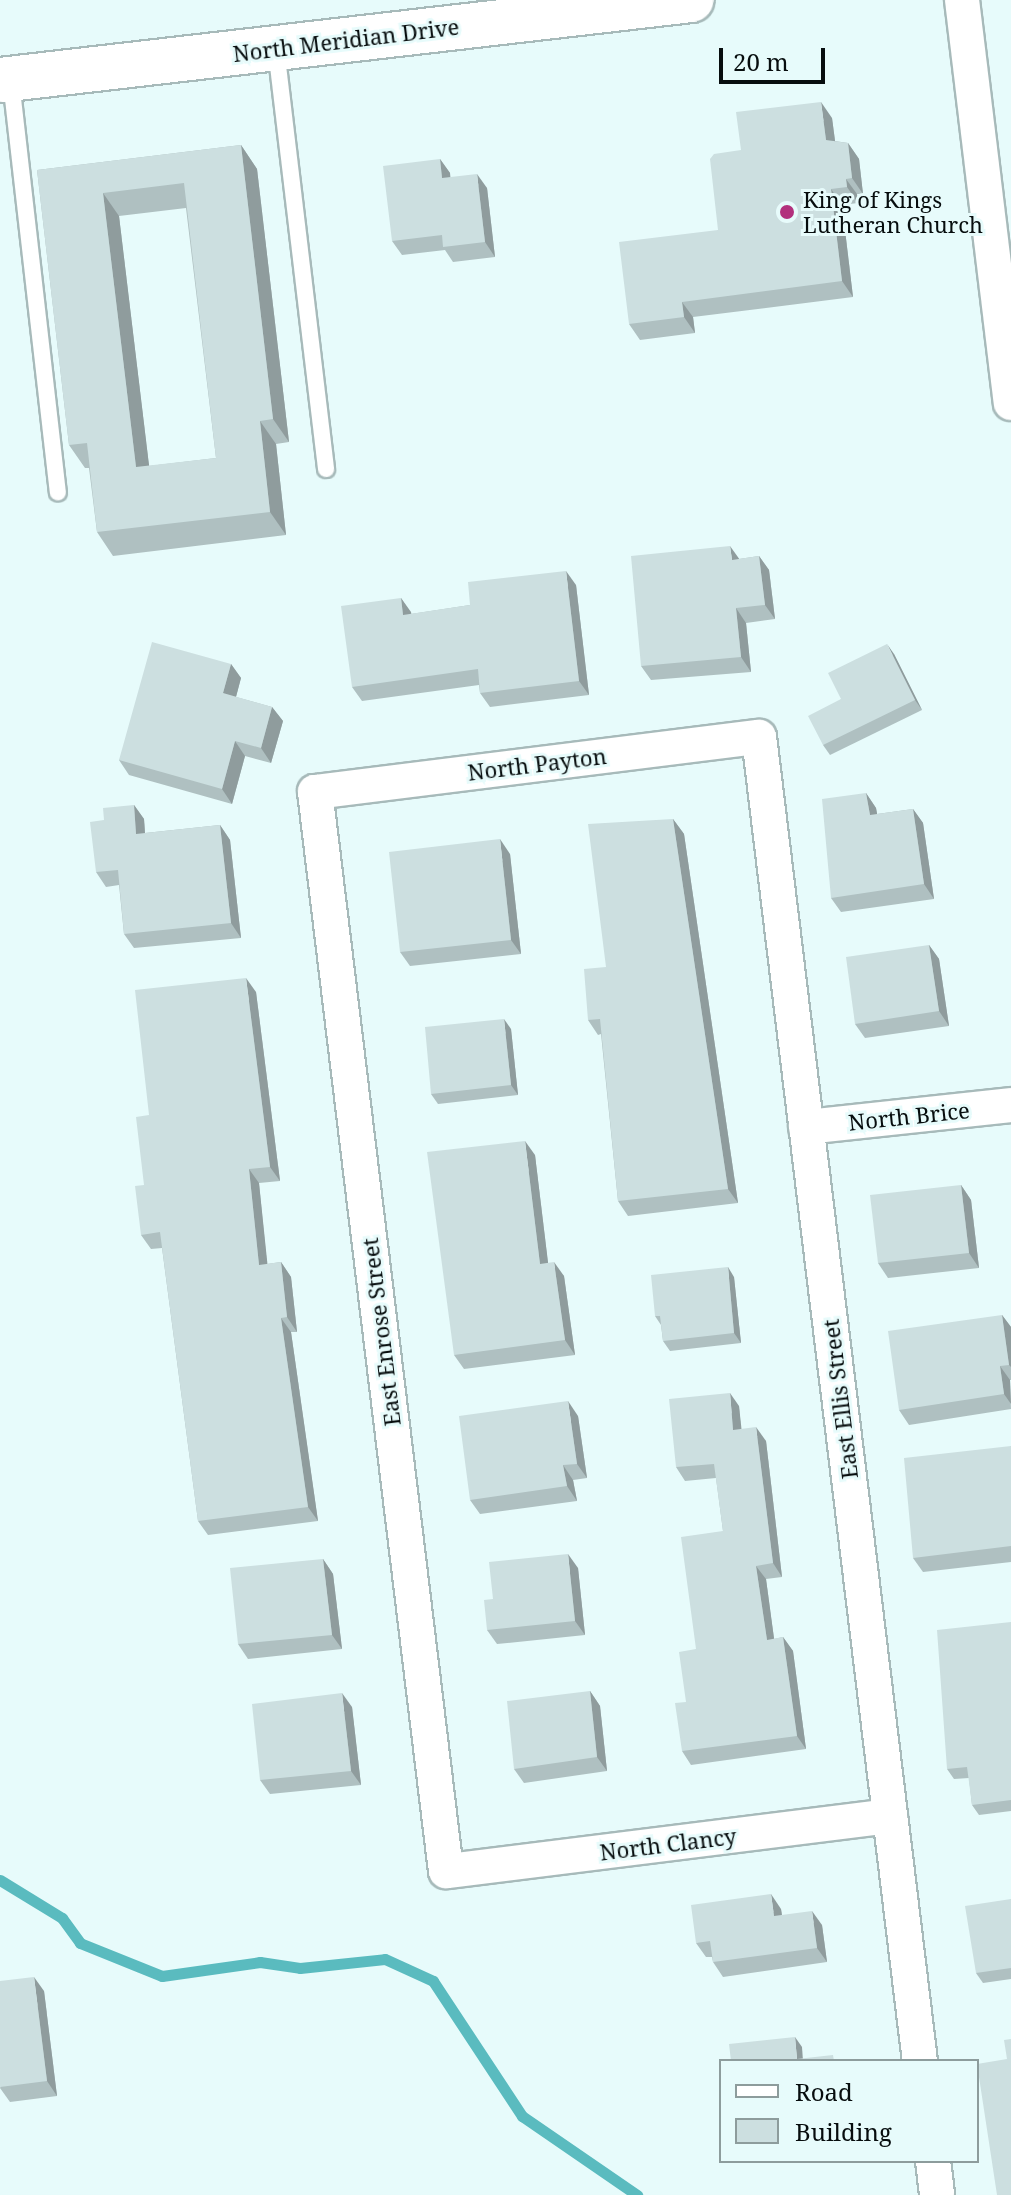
<!DOCTYPE html>
<style>
body{margin:0}
#map{position:relative;width:1011px;height:2195px;overflow:hidden;background:#e7fbfb;font-family:"Noto Serif",serif}
div>[style]{position:absolute}
[style*='--x']{left:calc(var(--x)*1px);top:calc(var(--y)*1px);width:calc(var(--w)*1px);rotate:calc(var(--a)*1deg)}
.stream>*{height:11px;margin:-5.5px;padding:0 5.5px;transform-origin:5.5px;border-radius:5.5px;background:#5abbbf}
.roads{filter:drop-shadow(2px 0 #a7baba) drop-shadow(-2px 0 #a7baba) drop-shadow(0 2px #a7baba) drop-shadow(0 -2px #a7baba)}
.lane>*{height:16px;margin:-8px;padding:0 8px;transform-origin:8px;border-radius:8px;background:#fff}
.street>*{height:34px;margin:-17px;padding:0 17px;transform-origin:17px;border-radius:17px;background:#fff}
.secondary>*{height:44px;margin:-22px;padding:0 22px;transform-origin:22px;border-radius:22px;background:#fff}
.wall>*{inset:0;background:#afc0c1}
.shaded-wall>*{inset:0;background:#8f9c9d}
.building>*{inset:0;background:#ccdfe0}
.dots>*{width:22px;height:22px;translate:-50% -50%;box-sizing:border-box;border:4px solid #e7fbfb;border-radius:50%}
span{translate:-50% -50%;white-space:nowrap;text-align:center;line-height:1.15;-webkit-text-stroke:6px #e7fbfb;paint-order:stroke}
.street-label{font-size:22px;color:#070d0e}
.poi-label{font-size:22px;color:#070d0e}
.left{translate:0 -50%;text-align:left}
.legend{position:absolute;left:719px;top:2059px;width:260px;height:104px;box-sizing:border-box;background:#e7fbfb;border:2px solid #8d9c9c;margin:0;padding:10px 14px;list-style:none;font-size:24px;color:#070d0e}
.legend li{display:flex;align-items:center;gap:16px;height:40px}
.legend b{width:40px;border:2px solid #8d9c9c}
.scale{position:absolute;left:719px;top:48px;width:106px;height:36px;box-sizing:border-box;border:4px solid #070d0e;border-top:0;padding-left:10px;font-size:24px;line-height:28px;white-space:nowrap;color:#070d0e;-webkit-text-stroke:6px #e7fbfb;paint-order:stroke}
</style>
<div id="map">
<div class="stream">
<div style="--x:0;--y:1880;--w:73;--a:31.5"></div>
<div style="--x:62;--y:1918;--w:31;--a:54"></div>
<div style="--x:80;--y:1943;--w:88;--a:21.9"></div>
<div style="--x:162;--y:1976;--w:99;--a:-8.1"></div>
<div style="--x:260;--y:1962;--w:40;--a:8.5"></div>
<div style="--x:300;--y:1968;--w:85;--a:-6"></div>
<div style="--x:385;--y:1959;--w:53;--a:24.6"></div>
<div style="--x:433;--y:1981;--w:162;--a:56.6"></div>
<div style="--x:522;--y:2116;--w:140;--a:34.5"></div>
</div>
<div class="roads">
<div class="lane">
<div style="--x:276;--y:49;--w:423;--a:83.2"></div>
<div style="--x:11;--y:81;--w:414;--a:83.5"></div>
</div>
<div class="street">
<div style="--x:962;--y:0;--w:406;--a:83.1"></div>
<div style="--x:806;--y:1127;--w:206;--a:-6.1"></div>
<div style="--x:890;--y:1816;--w:447;--a:172.9"></div>
<div style="--x:446;--y:1871;--w:1087;--a:-96.92"></div>
<div style="--x:315;--y:792;--w:447;--a:-7.1"></div>
<div style="--x:759;--y:737;--w:1334;--a:83.07"></div>
<div style="--x:933;--y:2161;--w:34;--a:83"></div>
</div>
<div class="secondary">
<div style="--x:0;--y:80;--w:696;--a:-6.6"></div>
</div>
</div>
<div class="wall">
<div style="clip-path:polygon(832px 118px,835px 141px,848px 143px,859px 159px,863px 194px,857px 194px,858px 203px,842px 205px,853px 297px,693px 317px,695px 333px,640px 340px,629px 324px,718px 230px,741px 150px)"></div>
<div style="clip-path:polygon(evenodd,241px 145px,257px 169px,289px 442px,276px 444px,286px 535px,113px 556px,97px 532px,89px 468px,85px 468px,69px 445px,37px 170px,241px 145px,186px 208px,216px 458px,149px 466px,119px 216px,186px 208px)"></div>
<div style="clip-path:polygon(440px 159px,450px 173px,450px 177px,487px 188px,495px 257px,453px 262px,445px 250px,402px 255px,392px 241px)"></div>
<div style="clip-path:polygon(759px 556px,769px 570px,775px 619px,746px 623px,751px 672px,651px 680px,641px 666px,739px 559px)"></div>
<div style="clip-path:polygon(576px 585px,589px 695px,490px 707px,480px 693px,479px 685px,362px 701px,352px 687px,401px 598px,411px 614px,470px 605px)"></div>
<div style="clip-path:polygon(894px 654px,922px 710px,830px 755px,823px 745px,841px 699px)"></div>
<div style="clip-path:polygon(231px 664px,241px 678px,236px 697px,272px 707px,283px 721px,271px 763px,245px 756px,232px 804px,129px 775px,119px 760px)"></div>
<div style="clip-path:polygon(866px 793px,876px 808px,877px 814px,913px 809px,923px 823px,934px 899px,841px 912px,831px 898px)"></div>
<div style="clip-path:polygon(134px 805px,144px 819px,145px 833px,220px 825px,230px 840px,241px 938px,134px 948px,124px 934px,119px 885px,106px 887px,96px 872px,104px 820px)"></div>
<div style="clip-path:polygon(673px 819px,684px 834px,738px 1203px,628px 1216px,618px 1201px,601px 1034px,598px 1035px,588px 1020px,606px 967px)"></div>
<div style="clip-path:polygon(510px 854px,521px 954px,410px 966px,400px 952px)"></div>
<div style="clip-path:polygon(929px 945px,939px 959px,949px 1026px,865px 1038px,855px 1024px)"></div>
<div style="clip-path:polygon(256px 992px,280px 1181px,259px 1183px,267px 1264px,281px 1262px,291px 1277px,297px 1332px,291px 1332px,318px 1521px,208px 1535px,198px 1521px,162px 1248px,151px 1249px,141px 1235px,149px 1115px)"></div>
<div style="clip-path:polygon(511px 1029px,518px 1095px,438px 1104px,431px 1094px)"></div>
<div style="clip-path:polygon(535px 1155px,548px 1263px,564px 1276px,575px 1355px,464px 1369px,454px 1355px)"></div>
<div style="clip-path:polygon(961px 1185px,971px 1200px,979px 1268px,888px 1278px,878px 1263px)"></div>
<div style="clip-path:polygon(734px 1277px,741px 1343px,670px 1351px,663px 1341px,661px 1325px,655px 1316px)"></div>
<div style="clip-path:polygon(1002px 1315px,1011px 1327px,1011px 1380px,1010px 1380px,1011px 1409px,909px 1425px,899px 1410px)"></div>
<div style="clip-path:polygon(739px 1406px,741px 1429px,766px 1441px,782px 1577px,766px 1579px,774px 1639px,783px 1637px,793px 1651px,806px 1749px,691px 1765px,682px 1751px,686px 1702px,696px 1649px,723px 1531px,716px 1478px,685px 1481px,676px 1467px)"></div>
<div style="clip-path:polygon(578px 1416px,587px 1478px,573px 1480px,577px 1501px,480px 1514px,470px 1500px)"></div>
<div style="clip-path:polygon(1011px 1446px,1011px 1562px,923px 1572px,913px 1558px)"></div>
<div style="clip-path:polygon(323px 1559px,333px 1574px,342px 1649px,248px 1659px,238px 1644px)"></div>
<div style="clip-path:polygon(578px 1568px,585px 1635px,497px 1644px,487px 1630px)"></div>
<div style="clip-path:polygon(1011px 1622px,1011px 1811px,979px 1815px,972px 1805px,969px 1778px,954px 1779px,947px 1769px)"></div>
<div style="clip-path:polygon(590px 1691px,600px 1706px,607px 1771px,524px 1783px,514px 1769px)"></div>
<div style="clip-path:polygon(352px 1707px,361px 1785px,270px 1794px,260px 1780px)"></div>
<div style="clip-path:polygon(1011px 1899px,1011px 1979px,983px 1983px,976px 1973px)"></div>
<div style="clip-path:polygon(781px 1909px,782px 1915px,822px 1925px,827px 1962px,723px 1977px,713px 1962px,712px 1957px,706px 1957px,696px 1943px)"></div>
<div style="clip-path:polygon(44px 1991px,57px 2096px,10px 2102px,0 2088px)"></div>
</div>
<div class="shaded-wall">
<div style="clip-path:polygon(821px 102px,832px 118px,837px 156px,826px 140px)"></div>
<div style="clip-path:polygon(848px 143px,859px 159px,863px 194px,852px 178px)"></div>
<div style="clip-path:polygon(241px 145px,257px 169px,289px 442px,273px 419px)"></div>
<div style="clip-path:polygon(440px 159px,450px 173px,452px 193px,442px 178px)"></div>
<div style="clip-path:polygon(477px 174px,487px 188px,495px 257px,485px 242px)"></div>
<div style="clip-path:polygon(846px 179px,857px 194px,858px 203px,847px 187px)"></div>
<div style="clip-path:polygon(831px 189px,842px 205px,853px 297px,842px 281px)"></div>
<div style="clip-path:polygon(103px 193px,119px 216px,152px 490px,136px 467px)"></div>
<div style="clip-path:polygon(682px 302px,693px 317px,695px 333px,684px 317px)"></div>
<div style="clip-path:polygon(260px 421px,276px 444px,286px 535px,270px 512px)"></div>
<div style="clip-path:polygon(730px 546px,740px 560px,732px 560px)"></div>
<div style="clip-path:polygon(759px 556px,769px 570px,775px 619px,765px 605px)"></div>
<div style="clip-path:polygon(566px 571px,576px 585px,589px 695px,579px 681px)"></div>
<div style="clip-path:polygon(401px 598px,411px 612px,414px 629px,403px 615px)"></div>
<div style="clip-path:polygon(736px 608px,746px 623px,751px 672px,741px 657px)"></div>
<div style="clip-path:polygon(887px 644px,894px 654px,922px 710px,915px 700px)"></div>
<div style="clip-path:polygon(231px 664px,241px 678px,233px 708px,223px 693px)"></div>
<div style="clip-path:polygon(272px 707px,283px 721px,271px 763px,261px 748px)"></div>
<div style="clip-path:polygon(235px 741px,245px 756px,232px 804px,222px 789px)"></div>
<div style="clip-path:polygon(866px 793px,876px 808px,880px 829px,870px 815px)"></div>
<div style="clip-path:polygon(134px 805px,144px 819px,146px 848px,136px 834px)"></div>
<div style="clip-path:polygon(913px 809px,923px 823px,934px 899px,924px 884px)"></div>
<div style="clip-path:polygon(673px 819px,684px 834px,738px 1203px,728px 1189px)"></div>
<div style="clip-path:polygon(220px 825px,230px 840px,241px 938px,231px 923px)"></div>
<div style="clip-path:polygon(500px 839px,510px 854px,521px 954px,511px 940px)"></div>
<div style="clip-path:polygon(929px 945px,939px 959px,949px 1026px,939px 1011px)"></div>
<div style="clip-path:polygon(246px 978px,256px 992px,280px 1181px,270px 1167px)"></div>
<div style="clip-path:polygon(504px 1019px,511px 1029px,518px 1095px,511px 1085px)"></div>
<div style="clip-path:polygon(525px 1141px,535px 1155px,550px 1279px,540px 1264px)"></div>
<div style="clip-path:polygon(249px 1169px,259px 1183px,269px 1279px,259px 1265px)"></div>
<div style="clip-path:polygon(961px 1185px,971px 1200px,979px 1268px,969px 1253px)"></div>
<div style="clip-path:polygon(281px 1262px,291px 1277px,297px 1332px,287px 1317px)"></div>
<div style="clip-path:polygon(554px 1262px,564px 1276px,575px 1355px,565px 1340px)"></div>
<div style="clip-path:polygon(728px 1267px,734px 1277px,741px 1343px,734px 1333px)"></div>
<div style="clip-path:polygon(1002px 1315px,1011px 1327px,1011px 1367px,1009px 1365px)"></div>
<div style="clip-path:polygon(281px 1318px,291px 1332px,318px 1521px,308px 1507px)"></div>
<div style="clip-path:polygon(1000px 1366px,1010px 1380px,1011px 1404px,1004px 1394px)"></div>
<div style="clip-path:polygon(730px 1393px,739px 1406px,743px 1443px,733px 1430px)"></div>
<div style="clip-path:polygon(568px 1401px,578px 1416px,587px 1478px,577px 1464px)"></div>
<div style="clip-path:polygon(756px 1427px,766px 1441px,782px 1577px,773px 1563px)"></div>
<div style="clip-path:polygon(563px 1465px,573px 1480px,577px 1501px,567px 1486px)"></div>
<div style="clip-path:polygon(568px 1554px,578px 1568px,585px 1635px,575px 1621px)"></div>
<div style="clip-path:polygon(323px 1559px,333px 1574px,342px 1649px,332px 1635px)"></div>
<div style="clip-path:polygon(756px 1566px,766px 1579px,776px 1653px,767px 1640px)"></div>
<div style="clip-path:polygon(783px 1637px,793px 1651px,806px 1749px,797px 1736px)"></div>
<div style="clip-path:polygon(590px 1691px,600px 1706px,607px 1771px,597px 1757px)"></div>
<div style="clip-path:polygon(342px 1693px,352px 1707px,361px 1785px,351px 1771px)"></div>
<div style="clip-path:polygon(771px 1894px,781px 1909px,784px 1931px,774px 1916px)"></div>
<div style="clip-path:polygon(812px 1911px,822px 1925px,827px 1962px,817px 1948px)"></div>
<div style="clip-path:polygon(34px 1977px,44px 1991px,57px 2096px,47px 2081px)"></div>
<div style="clip-path:polygon(795px 2037px,802px 2047px,803px 2061px,797px 2059px)"></div>
</div>
<div class="building">
<div style="clip-path:polygon(821px 102px,826px 140px,848px 143px,852px 178px,846px 179px,847px 187px,831px 189px,842px 281px,682px 302px,684px 317px,629px 324px,619px 242px,718px 230px,710px 159px,714px 154px,741px 150px,736px 112px)"></div>
<div style="clip-path:polygon(evenodd,241px 145px,273px 419px,260px 421px,270px 512px,97px 532px,87px 443px,69px 445px,37px 170px,241px 145px,184px 183px,216px 458px,136px 467px,103px 193px,184px 183px)"></div>
<div style="clip-path:polygon(440px 159px,442px 178px,477px 174px,485px 242px,443px 247px,442px 235px,392px 241px,383px 166px)"></div>
<div style="clip-path:polygon(730px 546px,732px 560px,759px 556px,765px 605px,736px 608px,741px 657px,641px 666px,631px 556px)"></div>
<div style="clip-path:polygon(566px 571px,579px 681px,480px 693px,478px 669px,352px 687px,341px 606px,401px 598px,403px 615px,470px 605px,468px 582px)"></div>
<div style="clip-path:polygon(152px 642px,231px 664px,223px 693px,272px 707px,261px 748px,235px 741px,222px 789px,119px 760px)"></div>
<div style="clip-path:polygon(887px 644px,915px 700px,823px 745px,808px 716px,841px 699px,828px 673px)"></div>
<div style="clip-path:polygon(866px 793px,870px 815px,913px 809px,924px 884px,831px 898px,822px 799px)"></div>
<div style="clip-path:polygon(134px 805px,136px 834px,220px 825px,231px 923px,124px 934px,118px 870px,96px 872px,90px 822px,104px 820px,103px 808px)"></div>
<div style="clip-path:polygon(673px 819px,728px 1189px,618px 1201px,600px 1019px,588px 1020px,584px 969px,606px 967px,588px 824px)"></div>
<div style="clip-path:polygon(500px 839px,511px 940px,400px 952px,389px 852px)"></div>
<div style="clip-path:polygon(929px 945px,939px 1011px,855px 1024px,846px 957px)"></div>
<div style="clip-path:polygon(246px 978px,270px 1167px,249px 1169px,259px 1265px,281px 1262px,287px 1317px,281px 1318px,308px 1507px,198px 1521px,160px 1232px,141px 1235px,135px 1186px,144px 1185px,136px 1117px,149px 1115px,135px 990px)"></div>
<div style="clip-path:polygon(504px 1019px,511px 1085px,431px 1094px,425px 1027px)"></div>
<div style="clip-path:polygon(525px 1141px,540px 1264px,554px 1262px,565px 1340px,454px 1355px,427px 1152px)"></div>
<div style="clip-path:polygon(961px 1185px,969px 1253px,878px 1263px,870px 1195px)"></div>
<div style="clip-path:polygon(728px 1267px,734px 1333px,663px 1341px,660px 1316px,655px 1316px,651px 1275px)"></div>
<div style="clip-path:polygon(1002px 1315px,1009px 1365px,1000px 1366px,1004px 1394px,899px 1410px,888px 1331px)"></div>
<div style="clip-path:polygon(730px 1393px,733px 1430px,756px 1427px,773px 1563px,756px 1566px,767px 1640px,783px 1637px,797px 1736px,682px 1751px,675px 1703px,686px 1702px,679px 1652px,696px 1649px,681px 1537px,723px 1531px,714px 1464px,676px 1467px,669px 1399px)"></div>
<div style="clip-path:polygon(568px 1401px,577px 1464px,563px 1465px,567px 1486px,470px 1500px,459px 1416px)"></div>
<div style="clip-path:polygon(1011px 1446px,1011px 1546px,913px 1558px,904px 1458px)"></div>
<div style="clip-path:polygon(568px 1554px,575px 1621px,487px 1630px,484px 1600px,493px 1599px,489px 1562px)"></div>
<div style="clip-path:polygon(323px 1559px,332px 1635px,238px 1644px,230px 1568px)"></div>
<div style="clip-path:polygon(1011px 1622px,1011px 1800px,972px 1805px,967px 1767px,947px 1769px,937px 1630px)"></div>
<div style="clip-path:polygon(590px 1691px,597px 1757px,514px 1769px,507px 1701px)"></div>
<div style="clip-path:polygon(342px 1693px,351px 1771px,260px 1780px,252px 1704px)"></div>
<div style="clip-path:polygon(771px 1894px,774px 1916px,812px 1911px,817px 1948px,713px 1962px,710px 1941px,696px 1943px,691px 1905px)"></div>
<div style="clip-path:polygon(1011px 1899px,1011px 1968px,976px 1973px,965px 1906px)"></div>
<div style="clip-path:polygon(34px 1977px,47px 2081px,0 2087px,0 1981px)"></div>
<div style="clip-path:polygon(795px 2037px,797px 2059px,833px 2055px,834px 2061px,731px 2061px,729px 2044px)"></div>
<div style="clip-path:polygon(1011px 2039px,1011px 2195px,997px 2195px,977px 2064px,1007px 2059px,1004px 2040px)"></div>
</div>
<div class="dots">
<div style="left:787px;top:212px;background:#b2317d"></div>
</div>
<div class="street-label">
<span style="left:346px;top:40px;rotate:-7deg">North Meridian Drive</span>
<span style="left:537px;top:764px;rotate:-7deg">North Payton</span>
<span style="left:909px;top:1116px;rotate:-6deg">North Brice</span>
<span style="left:381px;top:1332px;rotate:-97deg">East Enrose Street</span>
<span style="left:840px;top:1399px;rotate:-97deg">East Ellis Street</span>
<span style="left:668px;top:1844px;rotate:-7deg">North Clancy</span>
</div>
<div class="poi-label">
<span class="left" style="left:803px;top:212px">King of Kings<br>Lutheran Church</span>
</div>
<ul class="legend">
<li><b style="height:10px;background:#fff"></b>Road</li>
<li><b style="height:22px;background:#ccdfe0"></b>Building</li>
</ul>
<div class="scale">20 m</div>
</div>
